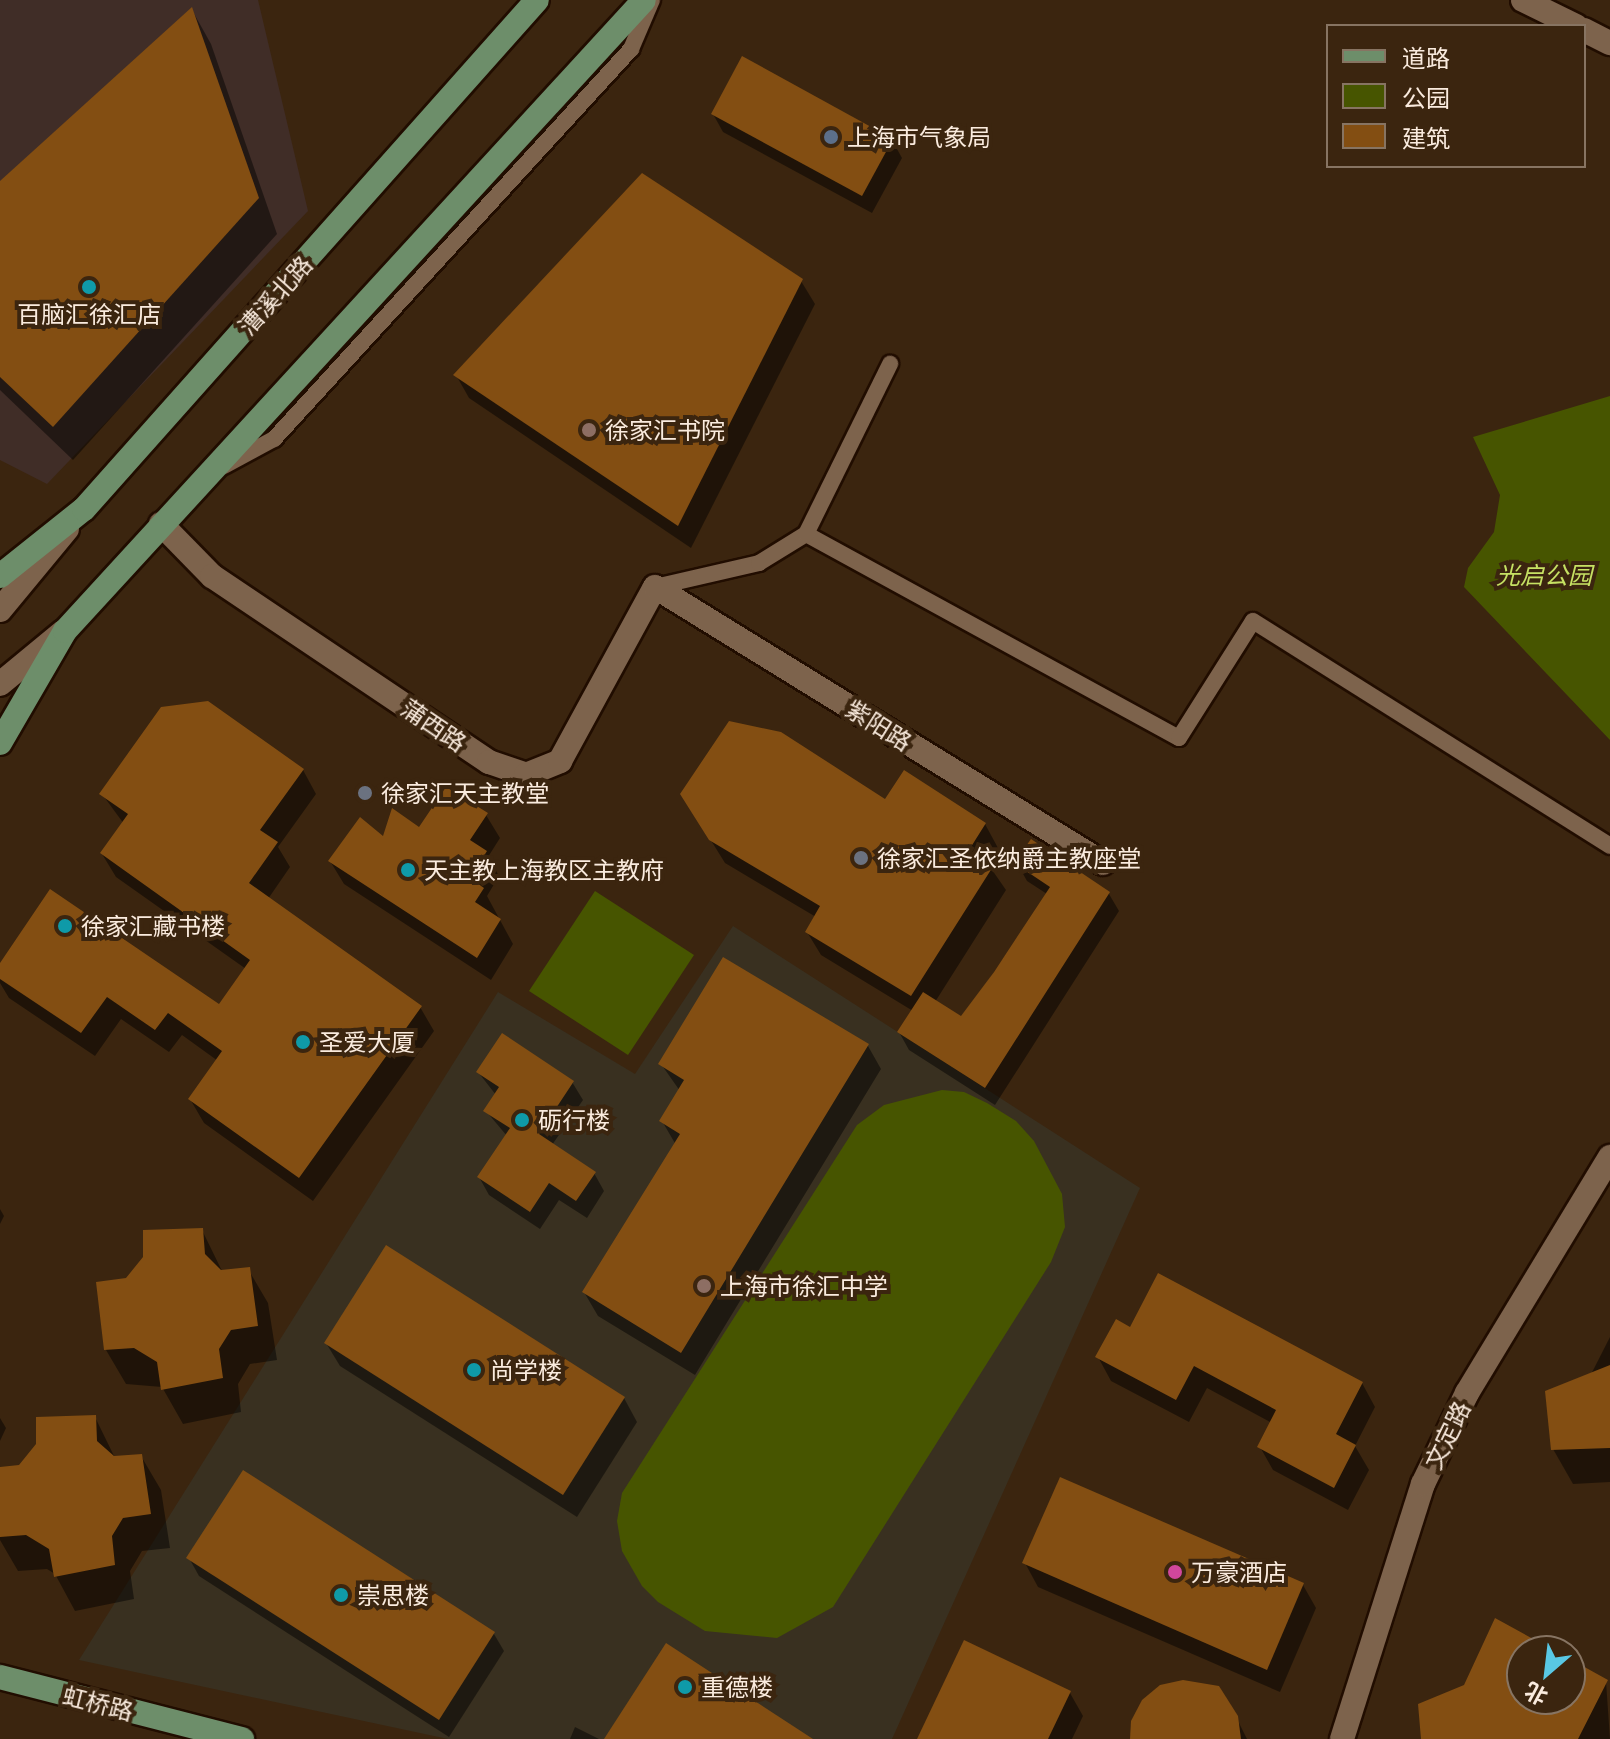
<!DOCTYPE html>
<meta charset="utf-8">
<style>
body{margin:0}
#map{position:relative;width:1610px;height:1739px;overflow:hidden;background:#3b250f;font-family:"Noto Serif","Noto Sans SC",serif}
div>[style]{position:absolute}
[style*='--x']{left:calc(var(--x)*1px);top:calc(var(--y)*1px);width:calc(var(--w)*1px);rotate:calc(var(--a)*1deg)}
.commercial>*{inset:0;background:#402d27}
.education>*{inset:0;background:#393020}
.green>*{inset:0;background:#475500}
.shadow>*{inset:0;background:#0007}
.building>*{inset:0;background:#834e12}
.roads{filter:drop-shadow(2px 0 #210d00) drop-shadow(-2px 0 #210d00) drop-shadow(0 2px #210d00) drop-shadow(0 -2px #210d00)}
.lane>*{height:16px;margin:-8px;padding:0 8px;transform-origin:8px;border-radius:8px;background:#7d634c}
.street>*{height:24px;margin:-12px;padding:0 12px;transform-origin:12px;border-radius:12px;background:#7d634c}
.secondary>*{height:24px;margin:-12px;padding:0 12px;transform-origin:12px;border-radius:12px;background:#7d634c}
.primary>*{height:24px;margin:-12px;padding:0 12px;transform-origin:12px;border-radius:12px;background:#6d8e6a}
.dots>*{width:22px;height:22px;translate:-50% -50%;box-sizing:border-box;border:4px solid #3b250f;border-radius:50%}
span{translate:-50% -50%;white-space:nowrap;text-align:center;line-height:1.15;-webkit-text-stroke:8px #3b250f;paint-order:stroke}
.poi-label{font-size:24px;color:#faebde}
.left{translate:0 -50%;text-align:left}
.street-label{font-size:24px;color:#faebde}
.park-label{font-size:24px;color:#c6e163;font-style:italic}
.legend{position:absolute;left:1326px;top:24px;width:260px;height:144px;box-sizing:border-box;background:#3b250f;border:2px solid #877462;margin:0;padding:10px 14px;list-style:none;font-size:24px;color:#faebde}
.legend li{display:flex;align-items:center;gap:16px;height:40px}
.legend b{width:40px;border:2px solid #877462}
.north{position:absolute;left:1506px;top:1635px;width:80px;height:80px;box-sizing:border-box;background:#3b250f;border:2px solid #877462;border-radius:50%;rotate:208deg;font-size:22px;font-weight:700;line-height:32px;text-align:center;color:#faebde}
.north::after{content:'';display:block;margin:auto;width:28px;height:36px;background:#59c8e4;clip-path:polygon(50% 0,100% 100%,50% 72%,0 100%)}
</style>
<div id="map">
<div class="commercial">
<div style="clip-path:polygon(0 0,258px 0,308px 211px,47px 484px,0 460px)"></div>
</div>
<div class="education">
<div style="clip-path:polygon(733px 926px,1140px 1188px,892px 1739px,448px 1739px,79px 1660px,498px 992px,635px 1074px)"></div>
</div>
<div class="green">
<div style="clip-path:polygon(1610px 396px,1610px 740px,1464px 587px,1468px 568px,1494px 532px,1500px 495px,1473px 437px)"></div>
<div style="clip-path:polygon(595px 891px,694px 955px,628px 1055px,529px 991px)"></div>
<div style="clip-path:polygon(942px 1090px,964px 1092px,987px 1103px,1016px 1121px,1034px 1141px,1062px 1194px,1065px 1227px,1051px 1262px,833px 1607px,777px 1638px,705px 1631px,658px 1602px,642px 1586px,622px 1551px,617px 1521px,622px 1493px,857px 1125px,884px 1105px)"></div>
</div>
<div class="shadow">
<div style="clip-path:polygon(192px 10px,211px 44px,277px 234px,73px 460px,0 390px,0 183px)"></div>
<div style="clip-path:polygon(713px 114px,892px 140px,902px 158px,872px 213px,723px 132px)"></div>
<div style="clip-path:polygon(801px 281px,815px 304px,691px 548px,469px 398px,456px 375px)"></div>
<div style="clip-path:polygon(303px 770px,316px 794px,278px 847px,290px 867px,268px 899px,420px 1007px,434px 1031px,313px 1201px,204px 1123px,190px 1099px,218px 1061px,182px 1035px,169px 1052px,121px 1019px,95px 1056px,9px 998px,0 983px,0 967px,219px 1007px,246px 969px,116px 877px,102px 854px,124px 824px,102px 794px)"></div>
<div style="clip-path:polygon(886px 801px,985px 824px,998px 848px,988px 864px,1006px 890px,935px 1002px,962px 1019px,1047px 894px,1027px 881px,1017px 863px,1109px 894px,1119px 911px,995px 1105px,909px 1050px,899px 1032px,913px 1011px,821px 955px,807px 932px,816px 917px,725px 863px,697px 818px)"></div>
<div style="clip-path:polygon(486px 815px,500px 838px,488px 857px,499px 876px,487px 896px,513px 944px,491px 980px,344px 884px,330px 861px,384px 839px)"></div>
<div style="clip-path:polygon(868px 1046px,881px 1069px,695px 1375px,598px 1316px,584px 1292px,676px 1145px,662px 1121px,680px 1091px,661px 1064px)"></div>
<div style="clip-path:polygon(478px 1072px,572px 1082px,583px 1100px,552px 1145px,594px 1173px,604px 1191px,587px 1218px,559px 1200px,540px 1229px,489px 1195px,479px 1177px,507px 1136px,486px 1111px,496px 1095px)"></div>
<div style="clip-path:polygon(0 1209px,4px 1216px,0 1224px)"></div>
<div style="clip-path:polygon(202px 1230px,222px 1271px,248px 1269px,268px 1303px,277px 1360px,250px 1364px,238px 1384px,241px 1412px,183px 1424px,162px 1387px,126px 1384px,106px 1350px,128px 1280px)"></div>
<div style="clip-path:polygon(1130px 1330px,1362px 1383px,1375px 1407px,1355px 1446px,1369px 1470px,1348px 1510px,1273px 1470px,1260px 1447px,1272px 1423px,1207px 1388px,1189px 1422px,1111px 1381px,1098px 1357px)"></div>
<div style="clip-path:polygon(1610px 1337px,1610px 1482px,1573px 1484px,1553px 1449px)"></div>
<div style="clip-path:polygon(326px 1343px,624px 1398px,637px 1422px,577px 1517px,340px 1366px)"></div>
<div style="clip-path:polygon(95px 1417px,115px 1458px,141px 1456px,161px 1490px,170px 1548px,142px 1551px,130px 1571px,134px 1599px,75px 1611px,55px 1574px,47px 1569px,18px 1571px,0 1540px,0 1469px,20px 1467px)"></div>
<div style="clip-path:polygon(0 1418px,6px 1428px,0 1441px)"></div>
<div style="clip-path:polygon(189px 1558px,494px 1634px,504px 1651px,449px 1737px,199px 1576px)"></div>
<div style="clip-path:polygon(1025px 1563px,1303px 1585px,1316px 1608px,1280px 1692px,1038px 1587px)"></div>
<div style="clip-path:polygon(1496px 1621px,1551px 1651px,1522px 1651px,1522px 1699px,1570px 1699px,1570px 1661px,1606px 1681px,1610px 1739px,1423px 1739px,1466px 1687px)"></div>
<div style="clip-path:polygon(1070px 1693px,1083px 1716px,1072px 1739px,919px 1739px)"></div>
<div style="clip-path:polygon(1236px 1717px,1247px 1739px,1132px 1739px)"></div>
<div style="clip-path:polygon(575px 1727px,599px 1739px,570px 1739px)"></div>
</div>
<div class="building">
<div style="clip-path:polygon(192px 7px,259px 198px,53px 427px,0 377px,0 181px)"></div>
<div style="clip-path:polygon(742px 56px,893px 139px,862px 196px,711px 114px)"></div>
<div style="clip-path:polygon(642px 173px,803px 279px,678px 526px,453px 375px)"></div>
<div style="clip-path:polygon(208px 701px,304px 769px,260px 830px,278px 842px,249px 883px,422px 1006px,299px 1178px,188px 1099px,222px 1051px,168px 1013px,155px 1030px,107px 997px,81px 1033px,0 979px,0 963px,50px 889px,219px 1004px,250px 960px,100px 853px,128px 814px,99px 794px,161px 707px)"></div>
<div style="clip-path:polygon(729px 721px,781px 732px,885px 799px,904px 770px,986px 823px,969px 850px,994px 865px,911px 996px,805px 932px,820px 906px,709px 840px,680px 794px)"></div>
<div style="clip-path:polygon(446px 787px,488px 813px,470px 840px,487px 851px,470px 878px,484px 888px,475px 902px,501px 919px,477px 958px,328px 861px,360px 817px,383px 836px,392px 808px,419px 827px)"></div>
<div style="clip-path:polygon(1031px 839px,1110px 892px,985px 1088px,897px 1032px,923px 992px,961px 1016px,994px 972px,1050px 887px,1014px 863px)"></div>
<div style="clip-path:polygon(723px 957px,869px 1044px,681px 1353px,582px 1292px,680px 1134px,659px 1121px,684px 1080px,658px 1064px)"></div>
<div style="clip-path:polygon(502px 1033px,574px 1081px,539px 1134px,596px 1172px,576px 1201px,549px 1183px,530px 1212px,477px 1177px,510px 1128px,483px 1111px,499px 1087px,476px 1072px)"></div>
<div style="clip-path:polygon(203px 1228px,205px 1254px,221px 1270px,250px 1267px,258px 1326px,231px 1330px,219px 1349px,223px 1378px,161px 1390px,157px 1362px,134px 1348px,104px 1350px,96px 1282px,126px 1278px,143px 1257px,143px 1230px)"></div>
<div style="clip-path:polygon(386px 1245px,625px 1397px,563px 1495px,324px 1343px)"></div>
<div style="clip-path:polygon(1158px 1273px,1363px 1382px,1336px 1434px,1356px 1445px,1334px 1488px,1257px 1447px,1276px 1410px,1194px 1366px,1176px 1400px,1095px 1357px,1116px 1319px,1130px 1327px)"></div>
<div style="clip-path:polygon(1610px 1365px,1610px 1448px,1551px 1450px,1545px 1391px)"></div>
<div style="clip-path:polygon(96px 1415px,97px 1441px,114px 1456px,142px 1454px,151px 1514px,123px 1518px,112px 1536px,115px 1565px,54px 1577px,49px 1549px,26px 1535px,0 1537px,0 1467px,19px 1465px,36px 1444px,36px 1417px)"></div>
<div style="clip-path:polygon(243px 1470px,495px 1632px,439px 1720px,186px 1558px)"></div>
<div style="clip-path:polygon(1060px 1477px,1304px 1583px,1267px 1670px,1022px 1563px)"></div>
<div style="clip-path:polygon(1495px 1618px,1555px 1651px,1522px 1651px,1522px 1699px,1570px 1699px,1570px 1659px,1608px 1680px,1578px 1739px,1421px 1739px,1418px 1704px,1464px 1685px)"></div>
<div style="clip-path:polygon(964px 1640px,1071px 1691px,1048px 1739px,917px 1739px)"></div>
<div style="clip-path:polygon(666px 1643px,813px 1739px,604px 1739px)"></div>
<div style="clip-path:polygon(1183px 1680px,1219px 1686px,1238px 1716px,1241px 1739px,1130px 1739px,1131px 1721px,1142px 1700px,1160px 1685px)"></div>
</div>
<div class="roads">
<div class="lane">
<div style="--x:224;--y:466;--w:57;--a:-28.4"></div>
<div style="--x:274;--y:439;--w:529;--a:-47.53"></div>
<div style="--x:631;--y:49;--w:53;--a:-66.8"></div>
<div style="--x:806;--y:534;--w:425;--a:28.7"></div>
<div style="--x:1179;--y:738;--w:138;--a:-57.7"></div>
<div style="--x:1253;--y:621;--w:422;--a:32.2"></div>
<div style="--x:655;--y:587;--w:107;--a:-13"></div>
<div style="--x:759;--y:563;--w:55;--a:-31.7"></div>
<div style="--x:806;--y:534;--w:190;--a:-63.7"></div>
</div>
<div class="street">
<div style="--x:161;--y:524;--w:73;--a:45.6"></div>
<div style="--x:212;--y:576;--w:334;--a:33.9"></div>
<div style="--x:489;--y:762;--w:39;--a:19"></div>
<div style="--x:526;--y:775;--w:37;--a:-22"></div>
<div style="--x:560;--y:761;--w:198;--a:-61.4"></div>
<div style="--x:655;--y:587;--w:526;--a:31.64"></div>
<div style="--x:1342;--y:1739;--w:268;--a:-72.4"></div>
<div style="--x:1423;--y:1484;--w:101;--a:-64.2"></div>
<div style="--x:1467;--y:1393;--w:276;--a:-58.8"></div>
</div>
<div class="secondary">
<div style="--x:1523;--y:0;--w:59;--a:26.1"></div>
<div style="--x:1584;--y:30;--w:29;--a:27"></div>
<div style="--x:0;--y:610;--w:105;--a:-50.4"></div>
<div style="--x:0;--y:684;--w:82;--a:-39.5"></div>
</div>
<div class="primary">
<div style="--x:0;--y:576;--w:107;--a:-38.6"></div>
<div style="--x:84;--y:509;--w:681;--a:-48.33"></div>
<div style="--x:0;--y:743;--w:129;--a:-59.9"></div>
<div style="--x:65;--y:631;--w:856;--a:-47.46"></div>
<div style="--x:0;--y:1677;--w:250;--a:14.4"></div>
</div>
</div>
<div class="dots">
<div style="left:831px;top:137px;background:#5c6f8a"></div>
<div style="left:89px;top:287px;background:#0f9aa8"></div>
<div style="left:589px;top:430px;background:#8d6e63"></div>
<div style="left:365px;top:793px;background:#6b7280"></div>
<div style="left:861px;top:858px;background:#6b7280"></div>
<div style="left:408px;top:870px;background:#0f9aa8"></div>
<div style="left:65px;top:926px;background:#0f9aa8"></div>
<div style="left:303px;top:1042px;background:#0f9aa8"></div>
<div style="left:522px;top:1120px;background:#0f9aa8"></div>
<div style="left:704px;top:1286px;background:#8d6e63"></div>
<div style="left:474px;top:1370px;background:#0f9aa8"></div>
<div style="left:1175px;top:1572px;background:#d1479c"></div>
<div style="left:341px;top:1595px;background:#0f9aa8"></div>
<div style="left:685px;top:1687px;background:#0f9aa8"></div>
</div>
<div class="poi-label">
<span class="left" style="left:847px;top:137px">上海市气象局</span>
<span style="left:89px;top:314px">百脑汇徐汇店</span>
<span class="left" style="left:605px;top:430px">徐家汇书院</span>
<span class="left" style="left:381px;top:793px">徐家汇天主教堂</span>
<span class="left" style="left:877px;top:858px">徐家汇圣依纳爵主教座堂</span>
<span class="left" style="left:424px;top:870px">天主教上海教区主教府</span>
<span class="left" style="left:81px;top:926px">徐家汇藏书楼</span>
<span class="left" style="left:319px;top:1042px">圣爱大厦</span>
<span class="left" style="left:538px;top:1120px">砺行楼</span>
<span class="left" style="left:720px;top:1286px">上海市徐汇中学</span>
<span class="left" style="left:490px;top:1370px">尚学楼</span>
<span class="left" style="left:1191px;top:1572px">万豪酒店</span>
<span class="left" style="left:357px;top:1595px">崇思楼</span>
<span class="left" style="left:701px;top:1687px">重德楼</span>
</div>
<div class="street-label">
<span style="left:275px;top:295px;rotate:-48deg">漕溪北路</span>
<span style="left:434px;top:725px;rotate:34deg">蒲西路</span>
<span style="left:879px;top:725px;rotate:32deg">紫阳路</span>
<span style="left:1447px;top:1435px;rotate:-64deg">文定路</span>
<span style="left:98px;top:1703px;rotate:14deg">虹桥路</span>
</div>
<div class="park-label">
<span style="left:1544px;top:575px">光启公园</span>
</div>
<ul class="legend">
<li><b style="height:10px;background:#6d8e6a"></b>道路</li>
<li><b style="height:22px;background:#475500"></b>公园</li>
<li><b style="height:22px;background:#834e12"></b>建筑</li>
</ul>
<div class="north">北</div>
</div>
